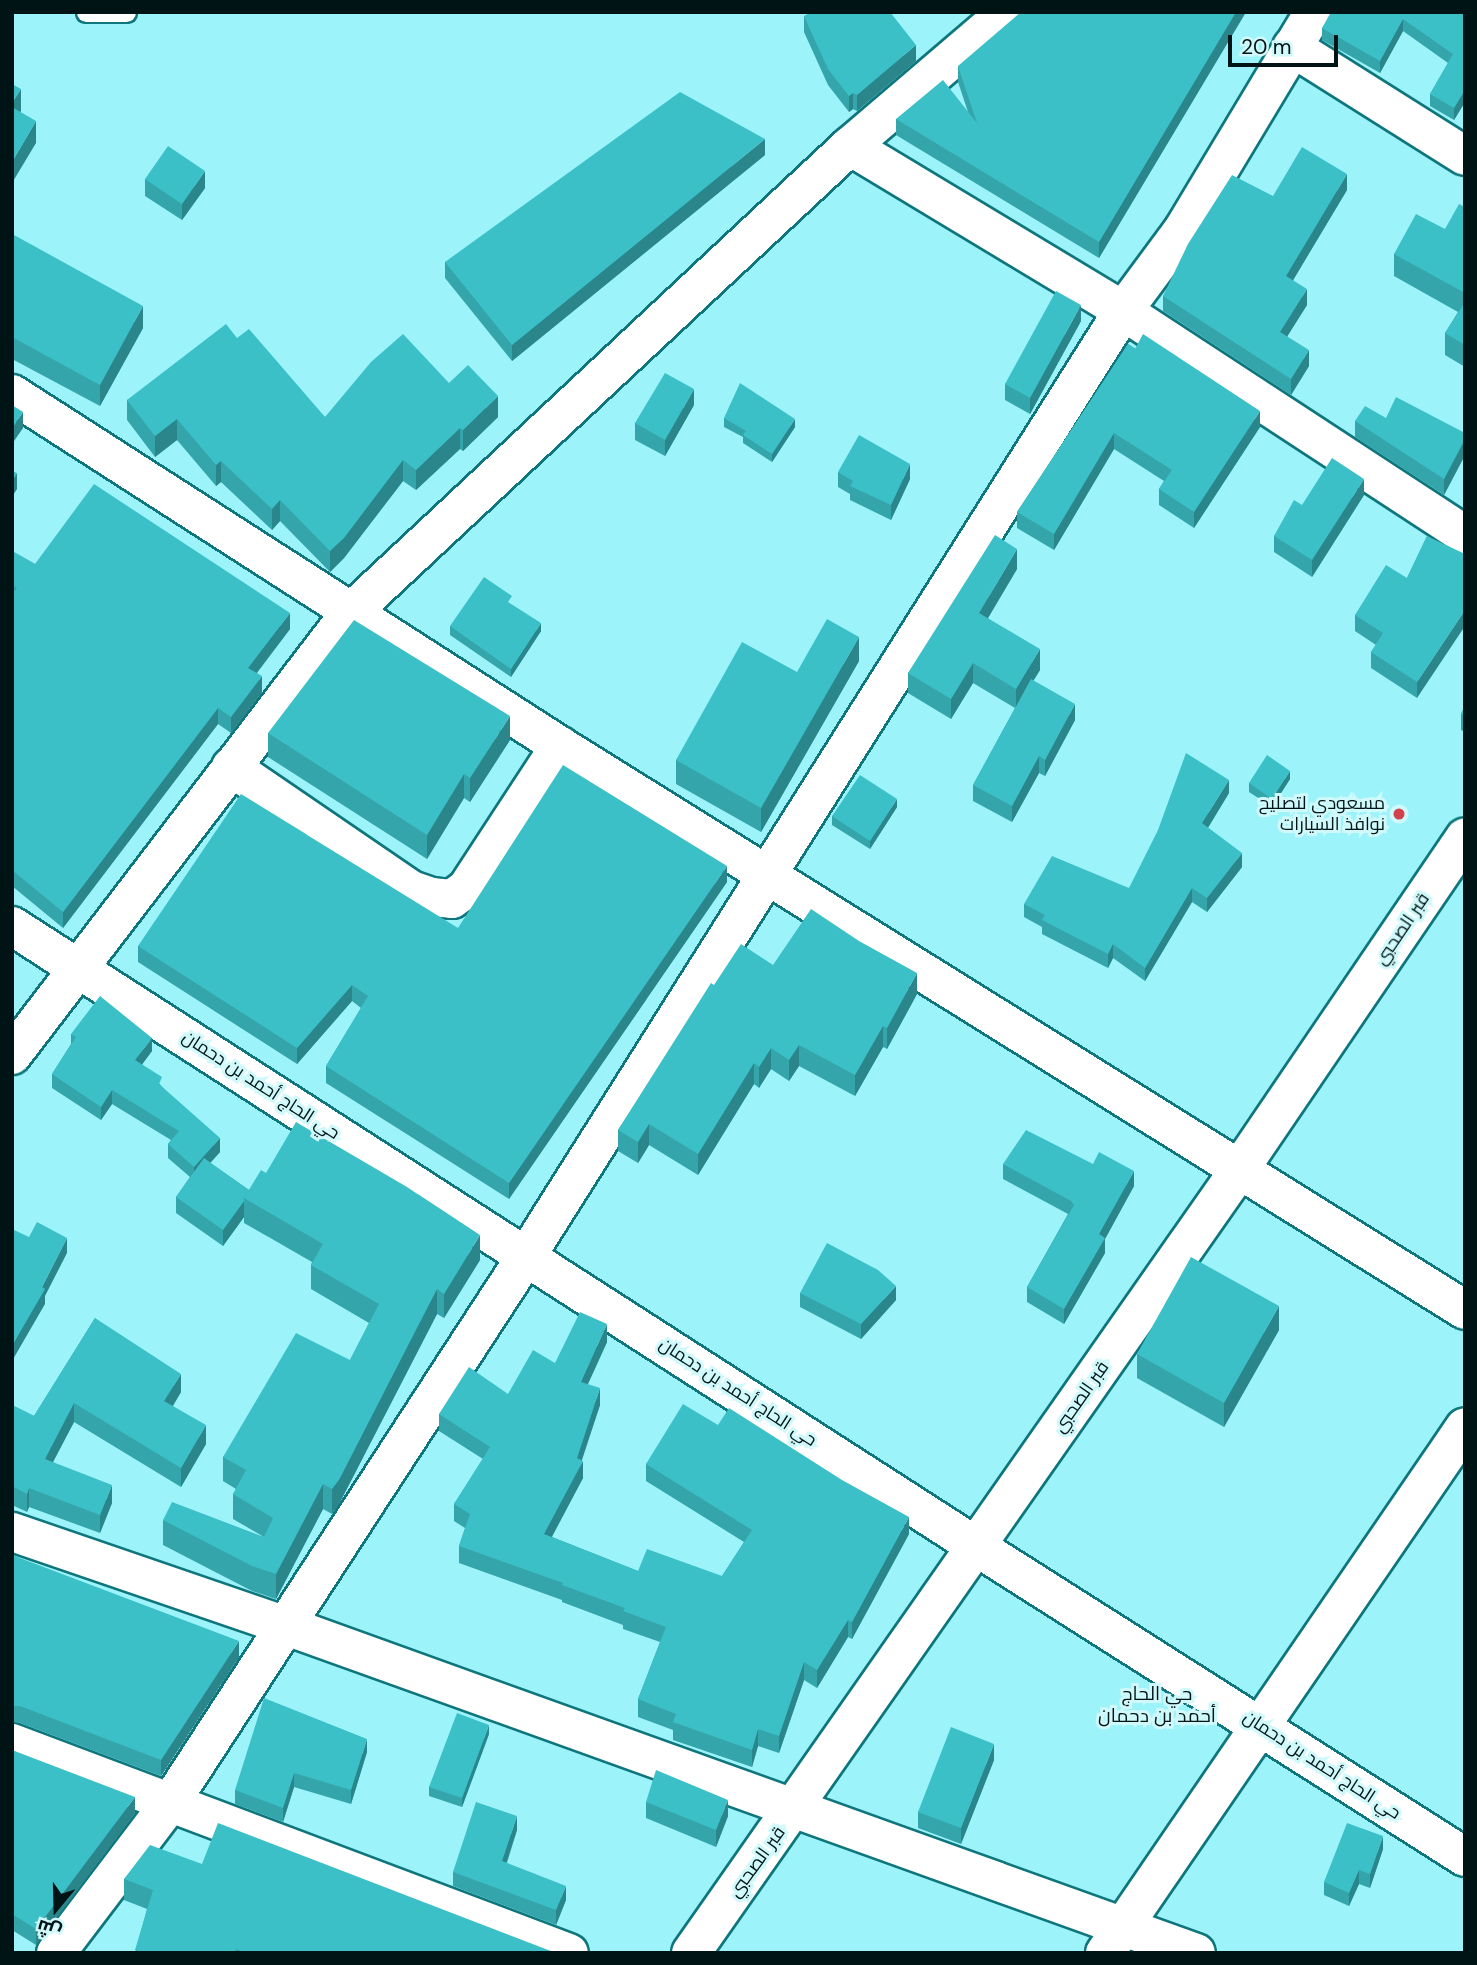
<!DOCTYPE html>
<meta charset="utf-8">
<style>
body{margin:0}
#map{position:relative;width:1477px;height:1965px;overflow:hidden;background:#9cf4fa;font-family:"DM Sans",Cairo,sans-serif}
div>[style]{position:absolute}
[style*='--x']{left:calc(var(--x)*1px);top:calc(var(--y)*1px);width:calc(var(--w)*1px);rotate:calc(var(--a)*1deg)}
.roads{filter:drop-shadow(2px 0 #0e767c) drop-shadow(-2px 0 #0e767c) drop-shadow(0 2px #0e767c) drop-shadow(0 -2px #0e767c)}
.lane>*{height:19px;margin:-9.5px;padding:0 9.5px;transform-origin:9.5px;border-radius:9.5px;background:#fff}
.street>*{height:38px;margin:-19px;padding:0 19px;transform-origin:19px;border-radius:19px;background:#fff}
.wall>*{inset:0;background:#34a5ab}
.shaded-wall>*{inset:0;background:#2a868b}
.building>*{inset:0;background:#3cc0c7}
.dots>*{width:19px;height:19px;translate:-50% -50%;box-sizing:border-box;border:4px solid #d0f9fb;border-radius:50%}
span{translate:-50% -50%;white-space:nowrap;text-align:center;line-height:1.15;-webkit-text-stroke:6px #d0f9fb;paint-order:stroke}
.poi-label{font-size:18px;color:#001416}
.right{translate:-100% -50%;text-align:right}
.street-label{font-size:18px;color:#001416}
.neighbourhood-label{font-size:19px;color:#001416}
.frame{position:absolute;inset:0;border:14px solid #001416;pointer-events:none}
.north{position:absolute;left:21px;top:1874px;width:70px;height:70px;-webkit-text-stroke:5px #d0f9fb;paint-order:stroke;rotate:199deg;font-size:19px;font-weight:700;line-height:28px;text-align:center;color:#001416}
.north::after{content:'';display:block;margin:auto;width:24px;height:32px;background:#001416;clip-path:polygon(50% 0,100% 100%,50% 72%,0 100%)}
.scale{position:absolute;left:1228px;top:35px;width:110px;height:32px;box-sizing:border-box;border:4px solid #001416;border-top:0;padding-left:9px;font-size:21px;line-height:24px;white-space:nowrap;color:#001416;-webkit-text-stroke:5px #d0f9fb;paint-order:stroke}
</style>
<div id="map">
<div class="roads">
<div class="lane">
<div style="--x:86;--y:12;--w:40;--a:0"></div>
</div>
<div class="street">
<div style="--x:1292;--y:47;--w:204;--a:32.2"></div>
<div style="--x:850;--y:146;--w:319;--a:31.1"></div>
<div style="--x:1123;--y:311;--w:409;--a:33.2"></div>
<div style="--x:12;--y:394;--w:651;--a:32.71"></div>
<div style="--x:560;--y:746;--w:1066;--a:31.93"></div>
<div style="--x:231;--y:767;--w:218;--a:34.3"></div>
<div style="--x:411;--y:890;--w:21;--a:19"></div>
<div style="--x:431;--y:897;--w:21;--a:5"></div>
<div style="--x:452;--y:899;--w:19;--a:-36"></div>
<div style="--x:467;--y:888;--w:170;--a:-56.8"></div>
<div style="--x:12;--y:926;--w:1148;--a:32.76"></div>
<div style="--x:977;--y:1547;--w:578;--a:32.43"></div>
<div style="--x:12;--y:1055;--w:556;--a:-52.59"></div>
<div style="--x:350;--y:613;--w:684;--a:-43.05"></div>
<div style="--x:850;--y:146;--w:206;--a:-40.5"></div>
<div style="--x:12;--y:1532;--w:287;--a:18.9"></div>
<div style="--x:284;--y:1625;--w:969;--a:19.78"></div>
<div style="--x:12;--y:1743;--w:595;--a:20.66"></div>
<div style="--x:56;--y:1953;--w:188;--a:-52.8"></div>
<div style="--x:170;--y:1803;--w:654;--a:-56.92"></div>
<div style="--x:527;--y:1255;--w:1116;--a:-57.73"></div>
<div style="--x:1123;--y:311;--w:101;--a:-53.5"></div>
<div style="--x:1183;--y:230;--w:254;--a:-59"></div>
<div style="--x:691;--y:1953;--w:956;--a:-55.01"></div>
<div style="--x:1239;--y:1170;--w:402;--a:-55.8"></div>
<div style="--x:1105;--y:1953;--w:637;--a:-55.61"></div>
</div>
</div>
<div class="wall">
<div style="clip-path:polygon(1246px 12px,1099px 258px,896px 135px,896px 119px,968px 112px,958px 82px,958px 66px)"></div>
<div style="clip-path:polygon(1465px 12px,1465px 102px,1454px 120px,1430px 106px,1430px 94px,1448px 63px,1403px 31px,1380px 73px,1322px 40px,1322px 28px)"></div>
<div style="clip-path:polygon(804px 16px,916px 61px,857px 111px,853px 109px,849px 112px,828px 85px,804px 32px)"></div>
<div style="clip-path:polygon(765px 155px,512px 361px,445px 278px,445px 262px)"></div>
<div style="clip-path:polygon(145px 179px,205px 188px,182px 220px,145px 196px)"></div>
<div style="clip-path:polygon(1347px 190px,1293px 280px,1307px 305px,1287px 336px,1309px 366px,1291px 395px,1163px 311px,1163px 296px,1273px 196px)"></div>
<div style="clip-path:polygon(1465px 207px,1465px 367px,1445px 355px,1445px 333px,1458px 312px,1394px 276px,1394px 254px,1445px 229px)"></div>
<div style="clip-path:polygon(12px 239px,143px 328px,100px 406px,12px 359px)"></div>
<div style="clip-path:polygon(1081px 321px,1030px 414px,1005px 400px,1005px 384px)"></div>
<div style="clip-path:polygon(237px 338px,325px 417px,449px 383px,498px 417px,463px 451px,460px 449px,416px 490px,403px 481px,344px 558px,330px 572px,280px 521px,272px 530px,221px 482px,216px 486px,177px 440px,155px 457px,127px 420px,127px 400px)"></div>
<div style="clip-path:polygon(1128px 344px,1260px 427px,1194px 528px,1159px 505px,1159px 489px,1164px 481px,1114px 449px,1054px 550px,1017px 528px,1017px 512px)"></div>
<div style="clip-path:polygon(694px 405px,665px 456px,635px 440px,635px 423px)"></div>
<div style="clip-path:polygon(724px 418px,795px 427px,772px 462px,743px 443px,743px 437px,724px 427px)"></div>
<div style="clip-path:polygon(1386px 418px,1465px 433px,1465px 455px,1444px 495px,1355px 437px,1355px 421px)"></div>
<div style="clip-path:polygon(838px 472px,910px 479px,891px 520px,850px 500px,850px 494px,838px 487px)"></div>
<div style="clip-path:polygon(1364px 495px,1312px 577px,1274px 552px,1274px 536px,1302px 505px)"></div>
<div style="clip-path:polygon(1427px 536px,1417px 698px,1371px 668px,1371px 652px,1376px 645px,1355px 631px,1355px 615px,1407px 578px)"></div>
<div style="clip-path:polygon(12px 551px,35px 564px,290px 629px,257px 673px,262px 692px,231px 733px,218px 724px,63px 928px,12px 886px)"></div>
<div style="clip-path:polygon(1017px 569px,988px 618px,1040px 670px,1033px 681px,1075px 720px,1045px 776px,1039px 773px,1012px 822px,973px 801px,973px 785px,1015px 708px,973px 683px,951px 719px,908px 693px,908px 673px)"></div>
<div style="clip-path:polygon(450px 626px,541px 631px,511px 677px,450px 635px)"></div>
<div style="clip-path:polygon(859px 661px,761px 832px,676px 784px,676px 760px,797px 672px)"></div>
<div style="clip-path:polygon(1465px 706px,1465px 732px,1461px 730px,1461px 714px)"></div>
<div style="clip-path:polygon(268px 733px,510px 740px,470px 802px,464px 798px,427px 859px,268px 757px)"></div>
<div style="clip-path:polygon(1290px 779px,1272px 807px,1249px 792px,1249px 783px)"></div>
<div style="clip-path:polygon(1229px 793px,1208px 828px,1242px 867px,1207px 912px,1192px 902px,1145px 981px,1113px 958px,1108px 968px,1042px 934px,1042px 927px,1024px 917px,1024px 904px,1129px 888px)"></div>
<div style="clip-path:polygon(897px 807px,870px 849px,832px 825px,832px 816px)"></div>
<div style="clip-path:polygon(727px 882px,509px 1199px,326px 1083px,326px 1066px,361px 1008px,352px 1001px,297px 1064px,138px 962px,138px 946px,458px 928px)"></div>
<div style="clip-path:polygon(773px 965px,917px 994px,887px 1049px,883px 1047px,855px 1096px,799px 1066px,789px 1081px,771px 1069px,759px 1088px,754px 1084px,698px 1175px,649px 1145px,638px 1163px,618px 1151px,618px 1130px,714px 985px)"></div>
<div style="clip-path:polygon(71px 1034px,152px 1051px,142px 1064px,220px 1152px,210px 1163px,249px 1190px,266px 1173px,480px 1260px,444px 1318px,437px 1314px,339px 1504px,332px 1514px,323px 1509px,276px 1599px,252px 1591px,163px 1545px,163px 1520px,264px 1537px,233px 1519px,233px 1494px,236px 1489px,223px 1481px,223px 1457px,350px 1360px,369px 1323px,311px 1289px,311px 1265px,312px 1262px,244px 1223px,244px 1217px,223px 1246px,176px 1213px,176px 1197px,190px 1177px,168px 1158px,168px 1144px,171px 1140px,112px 1104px,101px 1120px,52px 1088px,52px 1074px,71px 1044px)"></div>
<div style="clip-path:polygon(1003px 1164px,1134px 1186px,1105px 1239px,1105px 1253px,1064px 1324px,1027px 1302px,1027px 1287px,1068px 1214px,1003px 1179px)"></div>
<div style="clip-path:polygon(800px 1293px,896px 1300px,861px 1339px,800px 1307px)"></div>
<div style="clip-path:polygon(95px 1318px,181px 1392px,173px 1406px,206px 1444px,181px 1487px,74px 1422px,53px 1462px,112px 1503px,100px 1533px,29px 1507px,27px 1512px,12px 1505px,12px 1405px,34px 1416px)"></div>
<div style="clip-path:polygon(1279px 1330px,1224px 1427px,1137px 1378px,1137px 1354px)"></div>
<div style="clip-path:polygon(607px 1342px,588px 1384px,600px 1405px,581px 1461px,583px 1478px,552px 1537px,638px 1571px,722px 1576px,744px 1542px,646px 1481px,646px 1464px,718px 1425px,909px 1534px,852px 1639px,848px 1637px,817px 1688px,804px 1680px,779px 1753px,758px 1746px,752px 1767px,673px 1740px,673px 1730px,638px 1717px,638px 1699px,660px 1642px,623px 1629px,623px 1625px,562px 1602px,562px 1600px,459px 1563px,459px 1546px,465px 1528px,454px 1521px,454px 1504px,483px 1459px,439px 1431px,439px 1414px,508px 1394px,555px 1363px)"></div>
<div style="clip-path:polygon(12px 1555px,239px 1657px,161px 1776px,20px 1723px,12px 1722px)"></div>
<div style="clip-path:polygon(489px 1734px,462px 1807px,429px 1796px,429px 1787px)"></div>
<div style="clip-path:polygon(12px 1750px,135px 1813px,36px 1945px,12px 1930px)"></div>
<div style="clip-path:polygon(367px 1752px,351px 1804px,294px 1787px,283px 1822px,235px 1804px,235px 1790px)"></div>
<div style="clip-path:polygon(994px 1760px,961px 1844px,918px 1828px,918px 1812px)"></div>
<div style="clip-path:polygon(646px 1802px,728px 1816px,716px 1847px,646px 1818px)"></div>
<div style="clip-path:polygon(517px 1830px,507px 1863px,566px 1900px,556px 1925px,453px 1886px,453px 1872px)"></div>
<div style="clip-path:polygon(1383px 1849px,1370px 1888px,1359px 1884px,1349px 1906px,1324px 1895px,1324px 1882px)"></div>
<div style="clip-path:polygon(202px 1864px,556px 1953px,135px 1953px,147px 1909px,124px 1900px,124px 1879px)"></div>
</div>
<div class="shaded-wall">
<div style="clip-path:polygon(1236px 12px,1246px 12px,1099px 258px,1099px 242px)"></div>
<div style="clip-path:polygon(1403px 19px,1403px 31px,1380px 73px,1380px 61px)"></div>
<div style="clip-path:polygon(916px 45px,916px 61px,857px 111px,857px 95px)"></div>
<div style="clip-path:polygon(21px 89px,21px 111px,12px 124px,12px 103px)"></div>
<div style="clip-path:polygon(1465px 90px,1465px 102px,1454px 120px,1454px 108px)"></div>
<div style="clip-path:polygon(853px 93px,853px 109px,849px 112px,849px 96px)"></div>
<div style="clip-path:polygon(36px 121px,36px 143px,12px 183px,12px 162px)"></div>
<div style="clip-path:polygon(765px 139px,765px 155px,512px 361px,512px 345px)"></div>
<div style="clip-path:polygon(205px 171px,205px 188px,182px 220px,182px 204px)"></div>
<div style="clip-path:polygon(1347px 174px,1347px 190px,1286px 292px,1286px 276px)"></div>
<div style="clip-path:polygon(1307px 289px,1307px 305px,1280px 348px,1280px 332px)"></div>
<div style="clip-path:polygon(1081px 305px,1081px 321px,1030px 414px,1030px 398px)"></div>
<div style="clip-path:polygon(143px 306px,143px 328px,100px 406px,100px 385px)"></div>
<div style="clip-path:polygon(1309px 350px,1309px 366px,1291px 395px,1291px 379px)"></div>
<div style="clip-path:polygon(694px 389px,694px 405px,665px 456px,665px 440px)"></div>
<div style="clip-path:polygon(498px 396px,498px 417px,463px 451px,463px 430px)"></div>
<div style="clip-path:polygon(1260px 411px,1260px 427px,1194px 528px,1194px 512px)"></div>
<div style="clip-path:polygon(23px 412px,23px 428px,12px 444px,12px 428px)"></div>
<div style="clip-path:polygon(177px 419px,177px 440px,155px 457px,155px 436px)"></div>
<div style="clip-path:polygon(795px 419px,795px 427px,772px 462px,772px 454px)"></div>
<div style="clip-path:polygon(460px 428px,460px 449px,416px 490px,416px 470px)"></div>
<div style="clip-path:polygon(1114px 433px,1114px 449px,1054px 550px,1054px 534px)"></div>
<div style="clip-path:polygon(1465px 439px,1465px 455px,1444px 495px,1444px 479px)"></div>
<div style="clip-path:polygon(403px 460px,403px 481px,344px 558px,330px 572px,330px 551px)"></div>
<div style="clip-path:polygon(221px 461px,221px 482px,216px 486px,216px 465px)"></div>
<div style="clip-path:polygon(910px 464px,910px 479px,891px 520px,891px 505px)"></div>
<div style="clip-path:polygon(17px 473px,17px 489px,12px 497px,12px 481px)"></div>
<div style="clip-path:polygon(1364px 479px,1364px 495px,1312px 577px,1312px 560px)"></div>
<div style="clip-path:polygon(280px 500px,280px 521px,272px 530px,272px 509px)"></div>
<div style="clip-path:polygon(1017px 549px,1017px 569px,979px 633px,979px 613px)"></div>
<div style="clip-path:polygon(1465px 610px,1465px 626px,1417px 698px,1417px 682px)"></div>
<div style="clip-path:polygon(290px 613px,290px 629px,248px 684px,248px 668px)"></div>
<div style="clip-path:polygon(541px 623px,541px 631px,511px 677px,511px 669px)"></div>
<div style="clip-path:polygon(859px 637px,859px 661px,761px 832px,761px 808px)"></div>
<div style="clip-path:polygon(1040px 649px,1040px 670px,1016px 709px,1016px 689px)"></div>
<div style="clip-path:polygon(973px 663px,973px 683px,951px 719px,951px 699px)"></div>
<div style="clip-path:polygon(262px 676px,262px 692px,231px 733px,231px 717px)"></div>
<div style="clip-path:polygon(1075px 704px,1075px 720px,1045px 776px,1045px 760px)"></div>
<div style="clip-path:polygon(218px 708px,218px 724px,63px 928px,63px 912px)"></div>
<div style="clip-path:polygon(510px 716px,510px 740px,470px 802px,470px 778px)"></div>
<div style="clip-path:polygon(1039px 756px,1039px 773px,1012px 822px,1012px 806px)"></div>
<div style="clip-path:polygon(1290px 771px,1290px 779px,1272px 807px,1272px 799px)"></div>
<div style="clip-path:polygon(464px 774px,464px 798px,427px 859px,427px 835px)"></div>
<div style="clip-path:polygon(1229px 780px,1229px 793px,1202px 837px,1202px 823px)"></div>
<div style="clip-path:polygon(897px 799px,897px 807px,870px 849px,870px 841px)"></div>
<div style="clip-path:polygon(1242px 853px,1242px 867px,1207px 912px,1207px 898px)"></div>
<div style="clip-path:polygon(727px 866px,727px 882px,509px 1199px,509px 1183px)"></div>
<div style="clip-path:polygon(1192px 888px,1192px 902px,1145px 981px,1145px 968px)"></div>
<div style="clip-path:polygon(1113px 944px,1113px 958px,1108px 968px,1108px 954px)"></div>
<div style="clip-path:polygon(917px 973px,917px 994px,887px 1049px,887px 1028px)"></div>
<div style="clip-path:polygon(352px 985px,352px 1001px,297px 1064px,297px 1048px)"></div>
<div style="clip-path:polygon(883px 1026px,883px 1047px,855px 1096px,855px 1075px)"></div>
<div style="clip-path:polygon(152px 1038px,152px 1051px,135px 1074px,135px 1060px)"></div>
<div style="clip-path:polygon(799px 1045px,799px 1066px,789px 1081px,789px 1060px)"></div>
<div style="clip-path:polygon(771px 1048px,771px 1069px,759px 1088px,759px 1067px)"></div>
<div style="clip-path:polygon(754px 1063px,754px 1084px,698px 1175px,698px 1154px)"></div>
<div style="clip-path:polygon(112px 1090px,112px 1104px,101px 1120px,101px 1107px)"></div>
<div style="clip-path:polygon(649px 1124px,649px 1145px,638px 1163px,638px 1142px)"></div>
<div style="clip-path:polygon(220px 1138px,220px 1152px,194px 1181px,194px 1167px)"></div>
<div style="clip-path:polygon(1134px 1171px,1134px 1186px,1105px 1239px,1105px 1253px,1064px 1324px,1064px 1309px,1099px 1234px)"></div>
<div style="clip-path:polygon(244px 1201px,244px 1217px,223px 1246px,223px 1230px)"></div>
<div style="clip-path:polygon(480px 1235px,480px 1260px,444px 1318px,444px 1294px)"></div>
<div style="clip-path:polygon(67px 1238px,67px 1253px,45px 1296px,45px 1304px,12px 1361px,12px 1346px)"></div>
<div style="clip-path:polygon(896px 1286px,896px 1300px,861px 1339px,861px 1324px)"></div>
<div style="clip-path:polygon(437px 1289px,437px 1314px,339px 1504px,332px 1514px,332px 1489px)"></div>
<div style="clip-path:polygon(1279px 1306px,1279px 1330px,1224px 1427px,1224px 1403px)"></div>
<div style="clip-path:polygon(607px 1324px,607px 1342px,581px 1399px,581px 1382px)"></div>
<div style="clip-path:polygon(181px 1374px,181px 1392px,164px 1420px,164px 1401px)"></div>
<div style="clip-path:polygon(600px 1388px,600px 1405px,579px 1469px,583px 1461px,583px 1478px,544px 1551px,544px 1534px,577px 1458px)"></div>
<div style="clip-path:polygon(74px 1403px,74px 1422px,45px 1477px,45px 1459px)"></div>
<div style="clip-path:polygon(206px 1425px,206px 1444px,181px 1487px,181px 1468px)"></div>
<div style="clip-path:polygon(323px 1484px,323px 1509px,276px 1599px,276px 1574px)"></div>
<div style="clip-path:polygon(112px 1485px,112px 1503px,100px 1533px,100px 1515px)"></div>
<div style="clip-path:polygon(29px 1488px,29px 1507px,27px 1512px,27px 1494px)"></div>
<div style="clip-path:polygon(909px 1517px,909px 1534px,852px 1639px,852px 1622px)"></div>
<div style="clip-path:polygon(848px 1620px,848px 1637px,817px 1688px,817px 1670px)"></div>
<div style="clip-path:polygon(239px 1641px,239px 1657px,161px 1776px,161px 1760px)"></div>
<div style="clip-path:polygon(804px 1662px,804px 1680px,779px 1753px,779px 1736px)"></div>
<div style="clip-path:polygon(489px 1725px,489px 1734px,462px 1807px,462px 1798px)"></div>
<div style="clip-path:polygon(758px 1729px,758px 1746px,752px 1767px,752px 1750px)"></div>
<div style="clip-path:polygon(367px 1739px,367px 1752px,351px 1804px,351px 1790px)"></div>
<div style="clip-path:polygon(994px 1744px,994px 1760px,961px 1844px,961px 1828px)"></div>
<div style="clip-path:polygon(294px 1773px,294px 1787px,283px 1822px,283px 1808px)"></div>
<div style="clip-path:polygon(135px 1797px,135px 1813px,36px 1945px,36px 1929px)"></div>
<div style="clip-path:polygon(728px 1800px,728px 1816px,716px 1847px,716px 1830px)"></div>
<div style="clip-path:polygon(517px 1816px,517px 1830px,502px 1875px,502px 1861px)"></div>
<div style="clip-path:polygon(1383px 1836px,1383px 1849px,1370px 1888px,1370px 1874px)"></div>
<div style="clip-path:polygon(1359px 1870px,1359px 1884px,1349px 1906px,1349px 1893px)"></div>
<div style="clip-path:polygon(566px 1886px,566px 1900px,556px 1925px,556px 1910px)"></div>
</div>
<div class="building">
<div style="clip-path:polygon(811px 12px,890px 12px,916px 45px,857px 95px,853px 93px,849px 96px,828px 69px,804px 16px)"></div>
<div style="clip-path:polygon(1021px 12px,1236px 12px,1099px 242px,896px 119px,943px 80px,977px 123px,958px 66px)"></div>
<div style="clip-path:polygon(1331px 12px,1465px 12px,1465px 90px,1454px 108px,1430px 94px,1453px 54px,1403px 19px,1380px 61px,1322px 28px)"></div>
<div style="clip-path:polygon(12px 84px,21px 89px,12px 103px)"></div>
<div style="clip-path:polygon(680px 92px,765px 139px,512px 345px,445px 262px)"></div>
<div style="clip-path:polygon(12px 107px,36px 121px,12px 162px)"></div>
<div style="clip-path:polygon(168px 146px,205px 171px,182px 204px,145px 179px)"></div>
<div style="clip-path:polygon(1302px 147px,1347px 174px,1286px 276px,1307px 289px,1280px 332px,1309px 350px,1291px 379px,1163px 296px,1188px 244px,1232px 175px,1273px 196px)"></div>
<div style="clip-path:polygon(1459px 204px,1465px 207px,1465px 293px,1394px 254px,1416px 214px,1445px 229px)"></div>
<div style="clip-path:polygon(14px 235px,143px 306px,100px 385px,12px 337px,12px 239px)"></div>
<div style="clip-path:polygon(1056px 291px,1081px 305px,1030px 398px,1005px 384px)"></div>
<div style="clip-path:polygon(1465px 302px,1465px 345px,1445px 333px)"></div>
<div style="clip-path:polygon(226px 324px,237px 338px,249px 329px,325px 417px,371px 362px,403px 334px,449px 383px,468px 365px,498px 396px,463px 430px,460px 428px,416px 470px,403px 460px,344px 538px,330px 551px,280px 500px,272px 509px,221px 461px,216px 465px,177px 419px,155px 436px,127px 400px)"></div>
<div style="clip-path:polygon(1143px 334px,1260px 411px,1194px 512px,1159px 489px,1172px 470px,1114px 433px,1054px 534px,1017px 512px,1128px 344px,1135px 349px)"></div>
<div style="clip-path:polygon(665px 373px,694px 389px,665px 440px,635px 423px)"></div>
<div style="clip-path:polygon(740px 383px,795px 419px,772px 454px,743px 435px,746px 431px,724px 418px)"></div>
<div style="clip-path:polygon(1396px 397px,1465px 433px,1465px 439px,1444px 479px,1355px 421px,1365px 406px,1386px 418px)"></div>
<div style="clip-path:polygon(12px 405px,23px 412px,12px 428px)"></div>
<div style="clip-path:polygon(859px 435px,910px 464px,891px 505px,850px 486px,853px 481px,838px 472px)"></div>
<div style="clip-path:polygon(1332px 458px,1364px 479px,1312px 560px,1274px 536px,1294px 500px,1302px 505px)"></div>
<div style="clip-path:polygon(12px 471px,17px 473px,12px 481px)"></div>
<div style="clip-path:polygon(94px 484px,290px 613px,248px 668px,262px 676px,231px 717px,218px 708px,63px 912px,12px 870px,12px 594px,17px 588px,12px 585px,12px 551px,35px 564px)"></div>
<div style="clip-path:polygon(995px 535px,1017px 549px,979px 613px,1040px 649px,1016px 689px,973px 663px,951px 699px,908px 673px)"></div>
<div style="clip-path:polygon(1427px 536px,1465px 554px,1465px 610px,1417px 682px,1371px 652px,1383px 633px,1355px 615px,1386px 565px,1407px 578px)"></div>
<div style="clip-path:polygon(484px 577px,512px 596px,508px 602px,541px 623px,511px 669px,450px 626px)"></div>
<div style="clip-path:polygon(827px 619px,859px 637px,761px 808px,676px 760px,742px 642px,797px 672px)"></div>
<div style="clip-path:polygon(354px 620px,510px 716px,470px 778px,464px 774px,427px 835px,268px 733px)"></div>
<div style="clip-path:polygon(1031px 679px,1075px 704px,1045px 760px,1039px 756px,1012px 806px,973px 785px)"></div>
<div style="clip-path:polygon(1465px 706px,1465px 716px,1461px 714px)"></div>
<div style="clip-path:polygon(1186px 753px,1229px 780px,1202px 823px,1242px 853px,1207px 898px,1192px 888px,1145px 968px,1113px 944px,1108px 954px,1042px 920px,1045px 915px,1024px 904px,1052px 856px,1129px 888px,1158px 830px)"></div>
<div style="clip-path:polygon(1267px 755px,1290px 771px,1272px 799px,1249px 783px)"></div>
<div style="clip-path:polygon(563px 765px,727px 866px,509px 1183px,326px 1066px,368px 996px,352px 985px,297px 1048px,138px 946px,241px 794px,458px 928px)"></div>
<div style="clip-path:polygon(860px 775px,897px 799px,870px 841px,832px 816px)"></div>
<div style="clip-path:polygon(811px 909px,859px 941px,917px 973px,887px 1028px,883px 1026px,855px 1075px,799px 1045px,789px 1060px,771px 1048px,759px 1067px,754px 1063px,698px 1154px,649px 1124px,638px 1142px,618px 1130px,711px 983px,714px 985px,741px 944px,773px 965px)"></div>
<div style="clip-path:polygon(100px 996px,152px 1038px,135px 1060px,162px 1077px,159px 1084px,220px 1138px,194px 1167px,168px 1144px,179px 1131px,112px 1090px,101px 1107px,52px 1074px,76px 1037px,71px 1034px)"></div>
<div style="clip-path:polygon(296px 1122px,407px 1187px,480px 1235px,444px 1294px,437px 1289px,339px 1480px,332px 1489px,323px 1484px,276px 1574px,252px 1566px,163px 1520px,172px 1502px,264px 1537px,273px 1518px,233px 1494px,246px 1470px,223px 1457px,296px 1333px,350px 1360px,379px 1304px,311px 1265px,323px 1244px,244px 1198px,261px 1170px,266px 1173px)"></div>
<div style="clip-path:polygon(1026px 1130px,1093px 1164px,1099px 1152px,1134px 1171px,1099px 1234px,1105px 1238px,1064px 1309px,1027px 1287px,1074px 1205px,1071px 1201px,1003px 1164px)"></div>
<div style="clip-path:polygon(204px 1158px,249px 1190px,244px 1198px,244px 1201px,223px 1230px,176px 1197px)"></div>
<div style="clip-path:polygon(37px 1222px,67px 1238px,42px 1287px,45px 1289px,12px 1346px,12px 1229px,29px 1237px)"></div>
<div style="clip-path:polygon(827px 1243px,878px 1270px,896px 1286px,861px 1324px,800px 1293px)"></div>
<div style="clip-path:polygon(1191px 1257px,1279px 1306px,1224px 1403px,1137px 1354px)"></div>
<div style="clip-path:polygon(580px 1312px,607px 1324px,581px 1382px,600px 1388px,577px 1458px,583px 1461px,544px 1534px,638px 1571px,647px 1549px,722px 1576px,752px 1530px,646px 1464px,683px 1404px,718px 1425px,729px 1408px,842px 1480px,909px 1517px,852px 1622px,848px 1620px,817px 1670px,804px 1662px,779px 1736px,758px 1729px,752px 1750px,673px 1722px,676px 1714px,638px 1699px,666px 1627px,623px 1611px,625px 1608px,562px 1585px,563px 1583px,459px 1546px,470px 1514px,454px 1504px,490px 1447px,439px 1414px,469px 1367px,508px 1394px,533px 1350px,555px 1363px)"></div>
<div style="clip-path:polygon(95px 1318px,181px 1374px,164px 1401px,206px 1425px,181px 1468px,74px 1403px,45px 1459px,112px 1485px,100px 1515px,29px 1488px,27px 1494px,12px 1486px,12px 1405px,34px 1416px)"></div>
<div style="clip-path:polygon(12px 1555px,239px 1641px,161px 1760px,20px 1706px,12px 1706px)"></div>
<div style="clip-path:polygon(264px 1698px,367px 1739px,351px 1790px,294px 1773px,283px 1808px,235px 1790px)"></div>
<div style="clip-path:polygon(457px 1713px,489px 1725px,462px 1798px,429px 1787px)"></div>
<div style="clip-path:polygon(951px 1727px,994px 1744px,961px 1828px,918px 1812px)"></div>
<div style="clip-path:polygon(12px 1750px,135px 1797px,36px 1929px,12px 1914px)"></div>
<div style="clip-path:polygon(656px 1770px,728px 1800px,716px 1830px,646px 1802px)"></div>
<div style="clip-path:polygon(476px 1802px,517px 1816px,502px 1861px,566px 1886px,556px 1910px,453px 1872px)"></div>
<div style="clip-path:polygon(218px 1823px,556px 1953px,247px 1953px,236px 1949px,235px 1953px,144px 1953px,135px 1950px,153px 1890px,124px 1879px,150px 1845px,202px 1864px)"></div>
<div style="clip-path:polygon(1347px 1823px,1383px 1836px,1370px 1874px,1359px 1870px,1349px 1893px,1324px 1882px)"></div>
</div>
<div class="dots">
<div style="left:1399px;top:814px;background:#d2424d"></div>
</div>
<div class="poi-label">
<span class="right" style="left:1385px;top:814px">مسعودي لتصليح<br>نوافذ السيارات</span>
</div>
<div class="street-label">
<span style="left:1402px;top:929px;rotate:-56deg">قبر الصحبي</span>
<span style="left:261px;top:1085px;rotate:33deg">حي الحاج أحمد بن دحمان</span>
<span style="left:738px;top:1392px;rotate:33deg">حي الحاج أحمد بن دحمان</span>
<span style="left:1081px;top:1397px;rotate:-55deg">قبر الصحبي</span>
<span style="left:1322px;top:1765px;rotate:33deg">حي الحاج أحمد بن دحمان</span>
<span style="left:757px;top:1862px;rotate:-54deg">قبر الصحبي</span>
</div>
<div class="neighbourhood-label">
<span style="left:1157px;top:1705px">حي الحاج<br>أحمد بن دحمان</span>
</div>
<div class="frame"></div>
<div class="north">ش</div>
<div class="scale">20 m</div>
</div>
